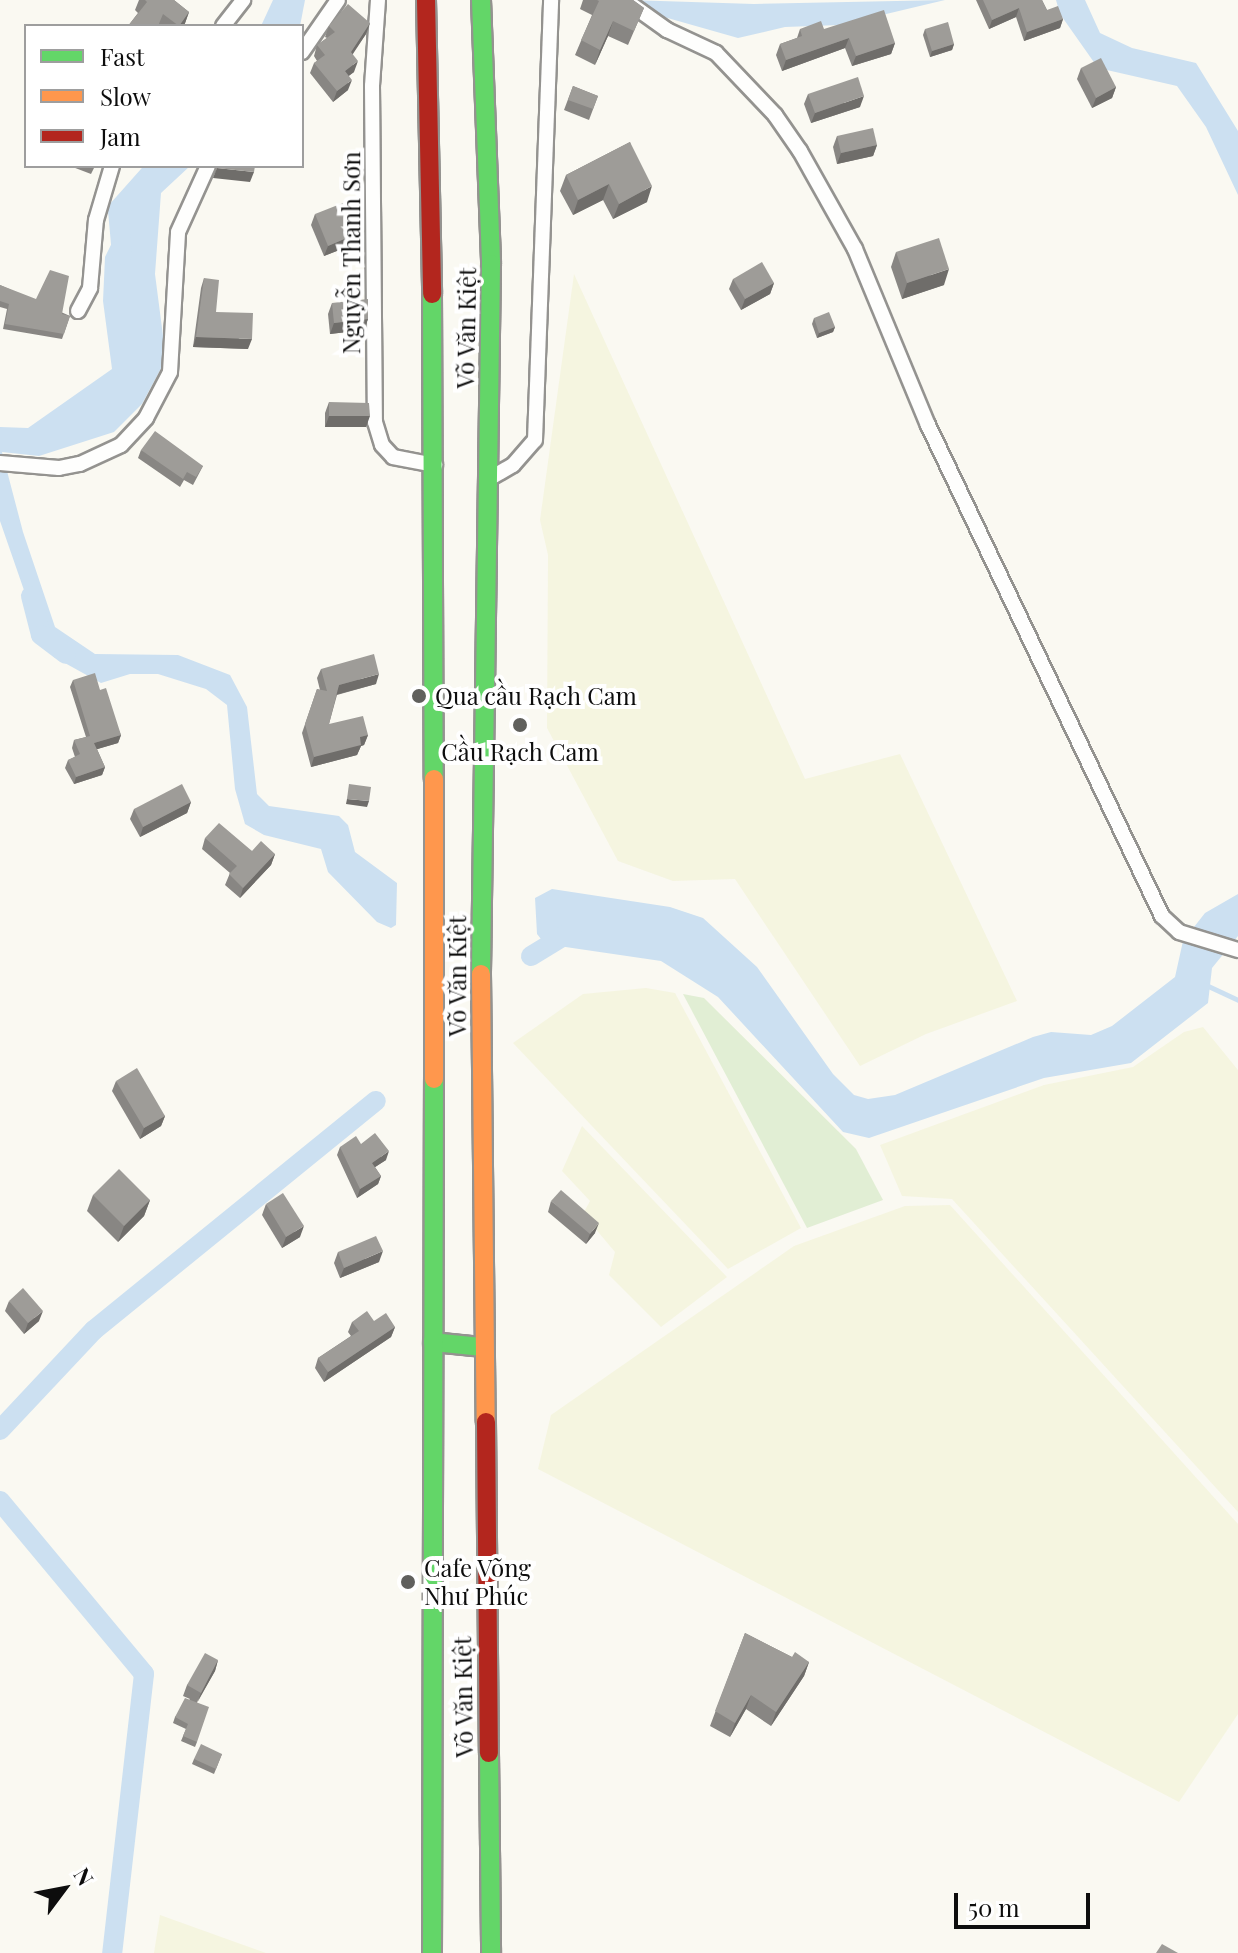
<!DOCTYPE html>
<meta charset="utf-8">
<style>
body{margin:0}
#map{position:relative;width:1238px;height:1953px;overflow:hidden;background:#faf9f2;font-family:"Playfair Display",serif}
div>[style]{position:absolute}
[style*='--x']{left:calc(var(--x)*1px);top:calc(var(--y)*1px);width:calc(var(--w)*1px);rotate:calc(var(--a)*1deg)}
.farmland>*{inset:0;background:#f5f5e0}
.green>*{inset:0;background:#e1eed4}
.water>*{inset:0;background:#cce0f1}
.stream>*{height:5px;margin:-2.5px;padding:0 2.5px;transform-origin:2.5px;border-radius:2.5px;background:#cce0f1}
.canal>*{height:20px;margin:-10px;padding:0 10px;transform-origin:10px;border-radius:10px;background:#cce0f1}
.roads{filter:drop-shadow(2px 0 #949390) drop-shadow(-2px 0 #949390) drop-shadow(0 2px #949390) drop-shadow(0 -2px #949390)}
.street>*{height:14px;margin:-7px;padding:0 7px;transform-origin:7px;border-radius:7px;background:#fefefd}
.fast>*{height:18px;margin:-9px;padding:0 9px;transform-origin:9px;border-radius:9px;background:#63d668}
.slow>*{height:18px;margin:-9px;padding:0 9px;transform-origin:9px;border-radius:9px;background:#ff974d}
.jam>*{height:18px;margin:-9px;padding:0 9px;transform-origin:9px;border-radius:9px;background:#b3261e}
.wall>*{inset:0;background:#888683}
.shaded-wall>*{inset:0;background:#6f6d6a}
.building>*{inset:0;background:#9e9c98}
.dots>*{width:22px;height:22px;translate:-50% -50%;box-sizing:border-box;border:4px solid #fff;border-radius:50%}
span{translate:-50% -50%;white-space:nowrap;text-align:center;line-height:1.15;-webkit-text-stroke:8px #fff;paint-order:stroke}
.street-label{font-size:24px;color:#0d0d0d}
.poi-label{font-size:24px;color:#0d0d0d}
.left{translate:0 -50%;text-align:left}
.legend{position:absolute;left:24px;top:24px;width:280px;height:144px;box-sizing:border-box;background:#fff;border:2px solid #9e9e9e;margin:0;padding:10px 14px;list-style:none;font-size:24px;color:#0d0d0d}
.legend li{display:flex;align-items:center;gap:16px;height:40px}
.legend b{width:40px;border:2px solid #9e9e9e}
.north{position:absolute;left:24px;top:1849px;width:80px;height:80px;-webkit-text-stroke:6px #fff;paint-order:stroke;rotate:58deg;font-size:22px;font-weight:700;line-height:32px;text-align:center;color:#0d0d0d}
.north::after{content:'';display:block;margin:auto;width:28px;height:36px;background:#0d0d0d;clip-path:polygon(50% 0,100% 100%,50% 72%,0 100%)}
.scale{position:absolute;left:954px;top:1893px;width:136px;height:36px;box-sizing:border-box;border:4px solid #0d0d0d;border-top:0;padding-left:10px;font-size:24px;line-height:28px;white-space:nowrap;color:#0d0d0d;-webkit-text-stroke:6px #fff;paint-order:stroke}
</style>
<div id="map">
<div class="farmland">
<div style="clip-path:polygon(574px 274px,805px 779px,900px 754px,1017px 1001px,926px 1034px,860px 1066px,735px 879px,673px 881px,618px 861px,547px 728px,548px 555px,540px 520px)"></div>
<div style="clip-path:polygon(646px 988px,675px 993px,801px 1228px,728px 1269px,513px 1043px,583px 994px)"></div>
<div style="clip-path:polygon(1203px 1027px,1238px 1070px,1238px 1512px,952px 1199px,902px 1196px,880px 1145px,1044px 1085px,1133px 1067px,1184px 1032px)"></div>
<div style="clip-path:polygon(582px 1126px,727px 1277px,661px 1327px,609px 1275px,615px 1252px,583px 1214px,590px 1201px,562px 1171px)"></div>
<div style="clip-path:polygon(950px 1205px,1238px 1524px,1238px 1714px,1179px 1802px,538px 1469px,551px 1415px,794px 1246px,905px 1206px)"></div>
<div style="clip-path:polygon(160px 1915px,266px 1953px,154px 1953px)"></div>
</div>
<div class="green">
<div style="clip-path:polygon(683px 994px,704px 998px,856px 1149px,883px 1200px,807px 1228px)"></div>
</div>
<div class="water">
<div style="clip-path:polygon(273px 0,305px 0,300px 26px,261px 26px)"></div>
<div style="clip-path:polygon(629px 0,754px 4px,945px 0,840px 25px,785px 27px,738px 38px,657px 15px)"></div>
<div style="clip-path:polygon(1056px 0,1085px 0,1100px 33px,1132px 48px,1196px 63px,1238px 131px,1238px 195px,1206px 127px,1177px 86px,1098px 68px,1060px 14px)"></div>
<div style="clip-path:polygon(150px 166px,190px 166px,161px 193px,155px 274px,166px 359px,142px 404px,114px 432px,39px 456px,2px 452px,23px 532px,55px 627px,95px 654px,178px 655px,230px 675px,247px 707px,257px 794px,269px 806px,339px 816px,348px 825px,355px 852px,397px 883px,396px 925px,391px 928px,377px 922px,328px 872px,321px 849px,264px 835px,245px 824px,235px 789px,227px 705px,206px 689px,158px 674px,130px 674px,101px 683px,54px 657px,26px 596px,0 521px,0 427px,28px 428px,112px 369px,103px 301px,105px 257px)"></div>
<div style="clip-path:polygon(552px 889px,670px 907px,703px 918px,757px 967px,833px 1074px,854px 1095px,868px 1099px,895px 1095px,1033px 1037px,1051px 1032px,1091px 1035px,1112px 1026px,1175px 977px,1183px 941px,1205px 913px,1238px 894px,1238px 936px,1212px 968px,1208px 1003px,1131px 1063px,1044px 1078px,869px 1138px,843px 1132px,718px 997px,661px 961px,545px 944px,537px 934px,535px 898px)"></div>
</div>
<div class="stream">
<div style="--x:1206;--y:985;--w:35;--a:25"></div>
</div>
<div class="canal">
<div style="--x:122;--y:255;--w:45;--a:-95.1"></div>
<div style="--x:118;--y:210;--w:59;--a:-48.4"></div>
<div style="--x:31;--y:596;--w:40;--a:75.6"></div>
<div style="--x:41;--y:635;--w:31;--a:37"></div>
<div style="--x:531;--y:956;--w:48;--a:-31.4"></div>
<div style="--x:0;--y:1430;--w:137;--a:-46.8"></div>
<div style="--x:94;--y:1330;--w:363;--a:-39.1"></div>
<div style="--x:0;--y:1501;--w:225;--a:50.2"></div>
<div style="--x:144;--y:1674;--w:281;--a:96.5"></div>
</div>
<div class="roads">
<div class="street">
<div style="--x:378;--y:0;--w:86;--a:94"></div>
<div style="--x:372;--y:86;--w:336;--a:89.5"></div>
<div style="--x:375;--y:422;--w:24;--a:73"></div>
<div style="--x:382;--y:445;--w:16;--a:47"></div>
<div style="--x:393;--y:457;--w:43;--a:10.8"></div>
<div style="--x:625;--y:0;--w:52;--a:35.5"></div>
<div style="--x:667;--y:30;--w:54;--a:25.1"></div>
<div style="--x:716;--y:53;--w:86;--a:46.4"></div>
<div style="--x:775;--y:115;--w:44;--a:55.2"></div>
<div style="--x:800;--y:151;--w:112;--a:60.7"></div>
<div style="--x:855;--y:249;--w:191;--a:67.5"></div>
<div style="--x:928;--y:425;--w:544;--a:64.52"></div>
<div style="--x:1162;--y:916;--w:23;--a:43"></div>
<div style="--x:1179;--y:932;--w:62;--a:17"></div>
<div style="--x:223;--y:26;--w:33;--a:-52"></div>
<div style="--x:302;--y:52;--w:63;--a:-55.3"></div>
<div style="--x:78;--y:311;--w:26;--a:-62"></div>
<div style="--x:90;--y:288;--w:68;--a:-85"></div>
<div style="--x:96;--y:220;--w:56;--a:-73.5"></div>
<div style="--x:0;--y:463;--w:59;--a:4.8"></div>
<div style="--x:59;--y:468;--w:21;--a:-11"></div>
<div style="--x:80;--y:464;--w:45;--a:-24.9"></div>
<div style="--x:121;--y:445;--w:37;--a:-47"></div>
<div style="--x:146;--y:418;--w:52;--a:-62.4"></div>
<div style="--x:170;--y:372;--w:140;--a:-86.7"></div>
<div style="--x:178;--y:232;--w:72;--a:-65.6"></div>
<div style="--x:487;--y:480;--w:30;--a:-30"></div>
<div style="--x:513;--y:465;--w:33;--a:-49"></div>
<div style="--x:535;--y:440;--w:440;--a:-87.9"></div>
</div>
<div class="fast">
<div style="--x:481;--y:0;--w:264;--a:87.8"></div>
<div style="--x:491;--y:264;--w:710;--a:90.81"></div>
<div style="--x:432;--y:294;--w:485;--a:89.8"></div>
<div style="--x:433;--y:1342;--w:49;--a:5.8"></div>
<div style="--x:489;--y:1753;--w:200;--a:89.4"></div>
<div style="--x:432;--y:1953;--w:874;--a:-89.87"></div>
</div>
<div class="slow">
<div style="--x:481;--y:974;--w:448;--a:89.4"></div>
<div style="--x:434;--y:1079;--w:300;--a:-90"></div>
</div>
<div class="jam">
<div style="--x:426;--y:0;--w:294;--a:88.8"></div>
<div style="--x:486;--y:1422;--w:331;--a:89.5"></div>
</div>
</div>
<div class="wall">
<div style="clip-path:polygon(139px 0,174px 0,189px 12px,184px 26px,128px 26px,138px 13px,135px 10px)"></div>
<div style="clip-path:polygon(583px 0,633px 0,644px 8px,628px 45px,608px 36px,595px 65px,575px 55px,592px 15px,580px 9px)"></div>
<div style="clip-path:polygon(976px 0,1042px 0,1047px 10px,1063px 19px,1060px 28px,1024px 41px,1016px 17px,989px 29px)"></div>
<div style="clip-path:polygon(370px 23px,366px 34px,352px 54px,354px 72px,348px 76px,348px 90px,333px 102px,310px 73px,314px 63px,317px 61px,314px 56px,317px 45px,327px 38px,325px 37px,329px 26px)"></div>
<div style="clip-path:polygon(800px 29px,895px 43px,891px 54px,852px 66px,845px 48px,782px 71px,776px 55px,780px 44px,797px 38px)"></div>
<div style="clip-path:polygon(925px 29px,954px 44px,952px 50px,930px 57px,923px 35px)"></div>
<div style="clip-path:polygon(1081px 68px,1116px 87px,1112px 98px,1092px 108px,1077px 79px)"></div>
<div style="clip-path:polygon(573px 86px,598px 96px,589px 120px,564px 110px)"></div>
<div style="clip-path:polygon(808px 94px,860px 107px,811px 123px,804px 104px)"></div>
<div style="clip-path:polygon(837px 136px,877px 145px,873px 156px,837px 164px,833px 147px)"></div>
<div style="clip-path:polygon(630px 142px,647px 202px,613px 219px,603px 200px,573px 215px,560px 191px,566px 175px)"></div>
<div style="clip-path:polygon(70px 166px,95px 166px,91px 174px)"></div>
<div style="clip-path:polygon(315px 214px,352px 245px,324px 256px,311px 225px)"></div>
<div style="clip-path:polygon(896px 252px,944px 285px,902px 299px,891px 267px)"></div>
<div style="clip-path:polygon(204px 278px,216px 312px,248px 349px,193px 347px,201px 288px)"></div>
<div style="clip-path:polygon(733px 279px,774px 283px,770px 294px,741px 310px,729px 289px)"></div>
<div style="clip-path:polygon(0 285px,70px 316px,62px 339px,3px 329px,7px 309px,0 307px)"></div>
<div style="clip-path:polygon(332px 303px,368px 319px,364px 330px,330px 334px,328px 314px)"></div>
<div style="clip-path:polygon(814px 318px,835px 327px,833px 332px,817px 338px,812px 324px)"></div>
<div style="clip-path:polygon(329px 402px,366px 427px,325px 427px,325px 413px)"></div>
<div style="clip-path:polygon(141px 450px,203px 466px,193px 485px,184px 480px,180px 487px,138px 458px)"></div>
<div style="clip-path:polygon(321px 669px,376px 684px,337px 695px,329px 724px,368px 735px,364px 745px,361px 746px,357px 755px,311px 767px,302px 733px,317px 689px,320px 690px,317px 678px)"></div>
<div style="clip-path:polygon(73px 680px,100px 690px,121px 735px,118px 743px,97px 749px,105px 767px,102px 775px,74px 784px,65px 768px,68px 760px,75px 757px,72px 748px,74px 740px,86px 737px,70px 687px)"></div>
<div style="clip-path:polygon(191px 802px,187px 813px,140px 837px,130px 819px,134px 809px)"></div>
<div style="clip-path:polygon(205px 838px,252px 851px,275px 854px,271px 865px,240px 898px,225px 885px,230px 873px,202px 849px)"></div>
<div style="clip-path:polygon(116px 1081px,165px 1116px,161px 1126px,140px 1139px,112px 1091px)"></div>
<div style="clip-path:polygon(361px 1144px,386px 1160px,375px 1167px,381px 1176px,378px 1184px,357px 1198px,337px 1155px,340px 1147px)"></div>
<div style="clip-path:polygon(93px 1195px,150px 1200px,144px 1216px,118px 1242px,87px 1211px)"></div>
<div style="clip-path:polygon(551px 1201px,595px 1233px,586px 1244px,548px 1212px)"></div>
<div style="clip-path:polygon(266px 1204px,300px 1237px,282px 1248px,262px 1215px)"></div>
<div style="clip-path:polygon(338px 1252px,379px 1262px,340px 1278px,334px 1263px)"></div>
<div style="clip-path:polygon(9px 1301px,39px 1321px,24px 1334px,5px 1311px)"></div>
<div style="clip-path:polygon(374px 1321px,395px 1327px,391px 1337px,324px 1382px,315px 1368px,318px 1358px,351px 1336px,348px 1332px,352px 1322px)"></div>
<div style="clip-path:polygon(745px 1633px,792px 1657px,809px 1662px,804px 1676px,771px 1726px,746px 1709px,730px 1737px,710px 1726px)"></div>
<div style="clip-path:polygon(218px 1660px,215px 1671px,197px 1702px,197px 1742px,195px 1747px,181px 1741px,186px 1729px,173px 1723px,175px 1717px,190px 1699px,183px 1696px,187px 1685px)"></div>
<div style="clip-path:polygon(222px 1754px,214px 1774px,192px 1764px,194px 1759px)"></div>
</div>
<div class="shaded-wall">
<div style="clip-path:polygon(1019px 8px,1016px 17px,989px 29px,992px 20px)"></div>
<div style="clip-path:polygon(189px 12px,184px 26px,179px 26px)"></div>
<div style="clip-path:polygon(1063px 19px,1060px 28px,1024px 41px,1027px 32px)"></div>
<div style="clip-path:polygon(613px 21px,608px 36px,595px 65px,600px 50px)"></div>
<div style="clip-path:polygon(370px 23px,366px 34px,347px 63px,351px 52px)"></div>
<div style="clip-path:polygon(849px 38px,845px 48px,782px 71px,786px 60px)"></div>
<div style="clip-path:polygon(895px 43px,891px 54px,852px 66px,856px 56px)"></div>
<div style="clip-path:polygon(954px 44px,952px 50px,930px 57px,932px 51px)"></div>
<div style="clip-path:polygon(358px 61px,354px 72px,341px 82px,345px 71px)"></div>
<div style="clip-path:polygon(352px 80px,348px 90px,333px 102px,337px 91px)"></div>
<div style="clip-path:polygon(1116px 87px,1112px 98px,1092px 108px,1096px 98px)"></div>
<div style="clip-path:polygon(864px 96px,860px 107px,811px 123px,815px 113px)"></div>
<div style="clip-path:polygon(877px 145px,873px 156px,837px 164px,841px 153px)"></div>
<div style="clip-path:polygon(217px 168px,254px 172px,250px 182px,213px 178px)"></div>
<div style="clip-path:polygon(609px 184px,603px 200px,573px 215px,578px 200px)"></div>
<div style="clip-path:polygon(652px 186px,647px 202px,613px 219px,619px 204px)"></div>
<div style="clip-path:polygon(356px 234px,352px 245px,324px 256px,328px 246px)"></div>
<div style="clip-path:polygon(949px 269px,944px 285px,902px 299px,907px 283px)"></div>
<div style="clip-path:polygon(774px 283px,770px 294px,741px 310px,745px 299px)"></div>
<div style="clip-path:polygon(368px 319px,364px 330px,330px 334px,334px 323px)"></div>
<div style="clip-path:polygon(835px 327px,833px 332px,817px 338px,819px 333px)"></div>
<div style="clip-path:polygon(196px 337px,252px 339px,248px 349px,193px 347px)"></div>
<div style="clip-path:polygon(329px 416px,370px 416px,366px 427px,325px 427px)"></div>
<div style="clip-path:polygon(379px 674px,376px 684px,335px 695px,339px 685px)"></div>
<div style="clip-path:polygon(121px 735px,118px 743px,91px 751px,94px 743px)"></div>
<div style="clip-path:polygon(368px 735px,364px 745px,361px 746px,357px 755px,311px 767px,314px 757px,360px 737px)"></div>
<div style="clip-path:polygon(105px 767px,102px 775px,74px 784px,76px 777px)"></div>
<div style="clip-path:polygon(347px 799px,369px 801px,367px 807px,346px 804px)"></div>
<div style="clip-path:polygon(191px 802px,187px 813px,140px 837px,143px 827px)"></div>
<div style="clip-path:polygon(275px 854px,271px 865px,240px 898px,243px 888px)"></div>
<div style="clip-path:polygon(165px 1116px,161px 1126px,140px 1139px,144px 1128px)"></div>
<div style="clip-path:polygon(389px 1151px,386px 1160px,369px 1171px,372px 1163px)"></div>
<div style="clip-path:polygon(381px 1176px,378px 1184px,357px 1198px,360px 1189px)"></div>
<div style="clip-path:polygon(150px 1200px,144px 1216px,118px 1242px,124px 1226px)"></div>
<div style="clip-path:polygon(599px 1223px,595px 1233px,586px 1244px,590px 1234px)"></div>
<div style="clip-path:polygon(304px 1226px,300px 1237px,282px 1248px,286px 1237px)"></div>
<div style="clip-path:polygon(383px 1251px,379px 1262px,340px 1278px,344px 1268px)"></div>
<div style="clip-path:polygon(43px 1311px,39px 1321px,24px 1334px,28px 1323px)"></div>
<div style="clip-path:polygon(395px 1327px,391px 1337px,324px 1382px,328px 1372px)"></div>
<div style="clip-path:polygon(218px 1660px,215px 1671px,197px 1703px,201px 1693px)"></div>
<div style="clip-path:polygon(809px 1662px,804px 1676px,771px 1726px,776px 1712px)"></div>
<div style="clip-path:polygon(751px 1695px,746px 1709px,730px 1737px,735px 1723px)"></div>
</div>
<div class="building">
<div style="clip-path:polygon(145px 0,174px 0,189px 12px,179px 26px,163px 14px,158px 26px,128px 26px,147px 2px)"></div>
<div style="clip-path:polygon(597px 0,633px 0,644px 8px,634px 31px,613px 21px,600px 50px,581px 40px,599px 1px)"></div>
<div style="clip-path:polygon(983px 0,1042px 0,1047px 10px,1058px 6px,1063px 19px,1027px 32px,1019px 8px,992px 20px)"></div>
<div style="clip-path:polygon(348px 4px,370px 23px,351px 52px,358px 61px,345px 71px,352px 80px,337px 91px,314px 63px,325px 55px,317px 45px,335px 32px,329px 26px)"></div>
<div style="clip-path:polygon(884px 10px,895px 43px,856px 56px,849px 38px,786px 60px,780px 44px,802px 36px,800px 29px,821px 21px,824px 29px)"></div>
<div style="clip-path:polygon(948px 22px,954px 44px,932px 51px,925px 29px)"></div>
<div style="clip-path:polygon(1101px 58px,1116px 87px,1096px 98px,1081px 68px)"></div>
<div style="clip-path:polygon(858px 77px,864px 96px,815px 113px,808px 94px)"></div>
<div style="clip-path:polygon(573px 86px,598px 96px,593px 109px,568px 100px)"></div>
<div style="clip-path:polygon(873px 128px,877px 145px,841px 153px,837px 136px)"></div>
<div style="clip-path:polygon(630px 142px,652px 186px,619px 204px,609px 184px,578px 200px,566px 175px)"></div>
<div style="clip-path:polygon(217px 166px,255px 166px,254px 172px,217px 168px)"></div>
<div style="clip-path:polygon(343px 203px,356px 234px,328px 246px,315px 214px)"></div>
<div style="clip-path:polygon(939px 238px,949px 269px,907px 283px,896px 252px)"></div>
<div style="clip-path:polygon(762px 262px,774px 283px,745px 299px,733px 279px)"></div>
<div style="clip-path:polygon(50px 270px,69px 276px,62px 314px,70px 316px,64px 334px,5px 324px,9px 304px,0 301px,0 285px,36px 299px)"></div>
<div style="clip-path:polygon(204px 278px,219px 280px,216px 312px,253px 313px,252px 339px,196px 337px)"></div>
<div style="clip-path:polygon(368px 299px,368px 319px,334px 323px,332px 303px)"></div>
<div style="clip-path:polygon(829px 312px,835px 327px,819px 333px,814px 318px)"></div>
<div style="clip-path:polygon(329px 402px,369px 403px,370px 416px,329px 416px)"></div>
<div style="clip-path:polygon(155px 431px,203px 466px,196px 477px,187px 472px,183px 479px,141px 450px)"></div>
<div style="clip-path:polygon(374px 654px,379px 674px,339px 685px,329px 724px,363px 716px,368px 735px,360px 737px,361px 745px,314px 757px,305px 724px,317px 689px,327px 691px,321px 669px)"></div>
<div style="clip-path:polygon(95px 673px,100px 690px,106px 688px,121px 735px,94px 743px,105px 767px,76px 777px,68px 760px,80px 754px,74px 740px,90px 736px,73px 680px)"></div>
<div style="clip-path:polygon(182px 784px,191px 802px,143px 827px,134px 809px)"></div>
<div style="clip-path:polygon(349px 784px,371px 787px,369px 801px,347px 799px)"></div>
<div style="clip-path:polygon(219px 823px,252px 851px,261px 841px,275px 854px,243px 888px,229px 874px,237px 866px,205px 838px)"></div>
<div style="clip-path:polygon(137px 1068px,165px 1116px,144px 1128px,116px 1081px)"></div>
<div style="clip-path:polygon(375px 1133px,389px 1151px,372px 1163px,381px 1176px,360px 1189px,340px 1147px,356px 1136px,361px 1144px)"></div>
<div style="clip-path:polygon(119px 1169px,150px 1200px,124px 1226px,93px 1195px)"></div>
<div style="clip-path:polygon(561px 1190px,599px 1223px,590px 1234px,551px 1201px)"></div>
<div style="clip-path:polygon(283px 1193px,304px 1226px,286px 1237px,266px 1204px)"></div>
<div style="clip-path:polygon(376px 1236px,383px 1251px,344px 1268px,338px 1252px)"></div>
<div style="clip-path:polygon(23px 1288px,43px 1311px,28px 1323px,9px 1301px)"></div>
<div style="clip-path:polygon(367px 1311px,374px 1321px,386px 1313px,395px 1327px,328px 1372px,318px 1358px,359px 1331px,352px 1322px)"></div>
<div style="clip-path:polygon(745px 1633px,792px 1657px,795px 1652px,809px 1662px,776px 1712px,751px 1695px,735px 1723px,715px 1711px)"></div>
<div style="clip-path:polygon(205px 1653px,218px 1660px,201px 1693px,187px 1685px)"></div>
<div style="clip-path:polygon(185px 1698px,209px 1707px,197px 1742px,183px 1736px,188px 1724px,175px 1717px)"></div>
<div style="clip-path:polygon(201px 1744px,222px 1754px,216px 1769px,194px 1759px)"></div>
<div style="clip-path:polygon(1162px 1944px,1178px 1953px,1156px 1953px)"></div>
</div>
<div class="dots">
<div style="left:419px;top:696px;background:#60605d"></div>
<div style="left:520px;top:725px;background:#60605d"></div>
<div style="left:408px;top:1582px;background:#60605d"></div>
</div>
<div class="street-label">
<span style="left:351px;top:253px;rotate:-90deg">Nguyễn Thanh Sơn</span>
<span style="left:466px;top:328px;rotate:-89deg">Võ Văn Kiệt</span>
<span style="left:457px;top:976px;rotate:-90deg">Võ Văn Kiệt</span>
<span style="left:463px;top:1697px;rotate:-91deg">Võ Văn Kiệt</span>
</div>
<div class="poi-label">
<span class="left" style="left:435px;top:696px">Qua cầu Rạch Cam</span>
<span style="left:520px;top:752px">Cầu Rạch Cam</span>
<span class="left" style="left:424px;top:1582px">Cafe Võng<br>Như Phúc</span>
</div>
<ul class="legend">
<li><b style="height:10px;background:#63d668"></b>Fast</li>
<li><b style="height:10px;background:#ff974d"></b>Slow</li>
<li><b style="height:10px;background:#b3261e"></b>Jam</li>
</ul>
<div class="north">N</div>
<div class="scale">50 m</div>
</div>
